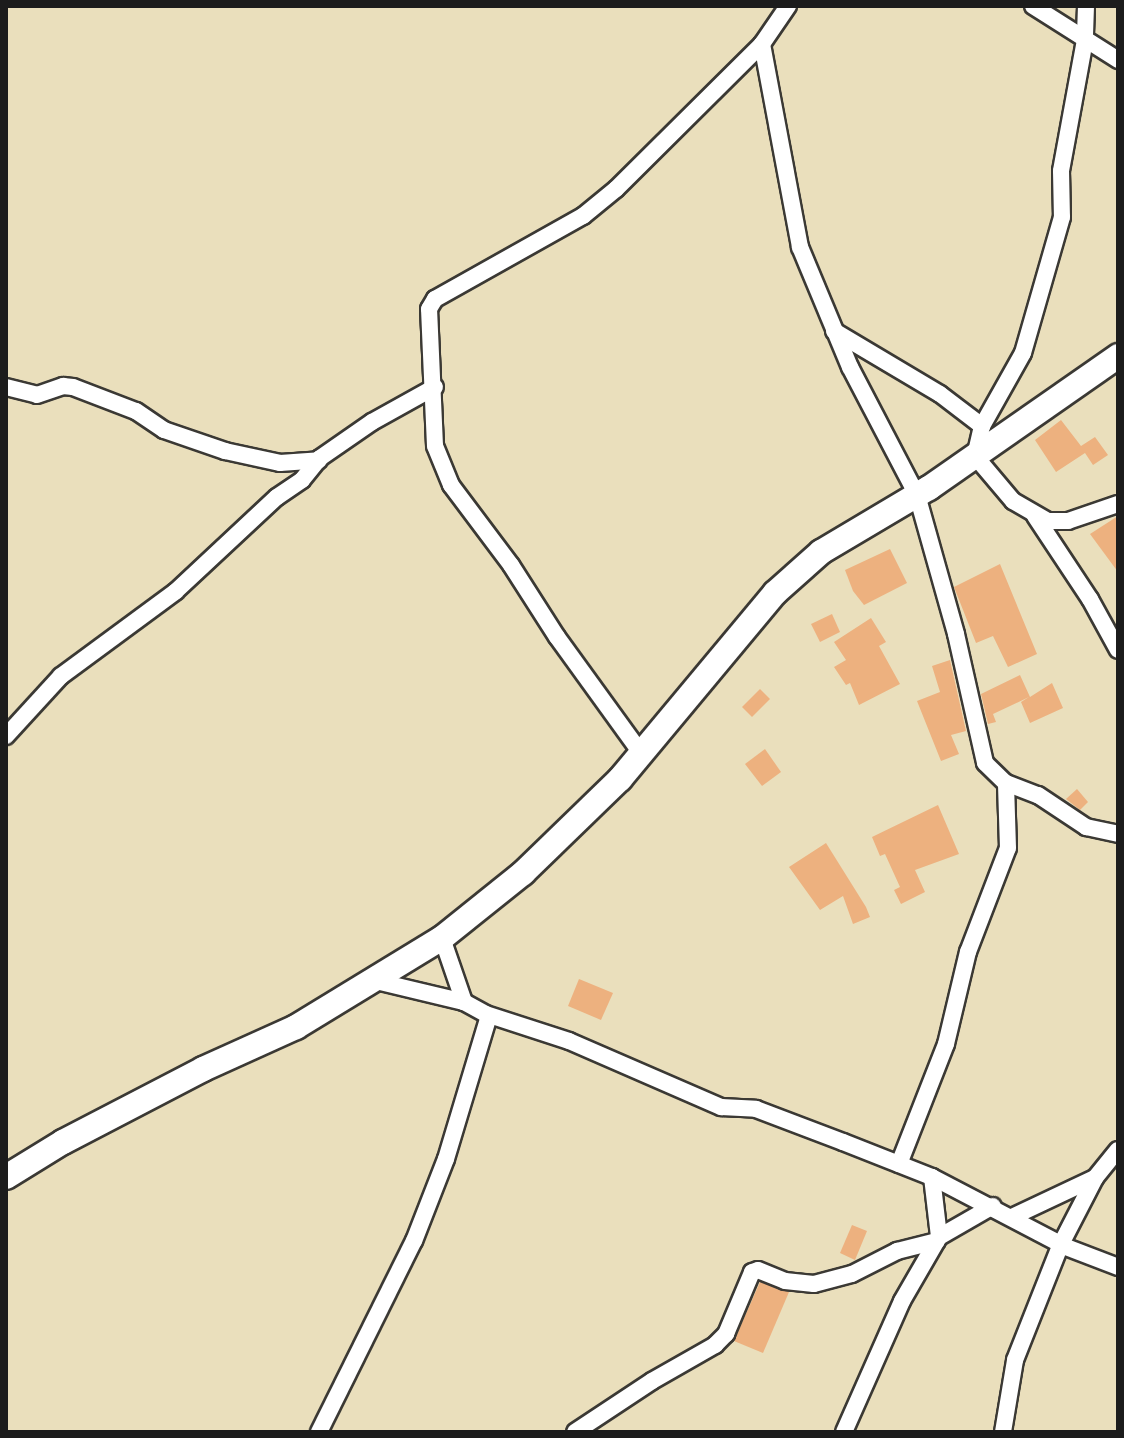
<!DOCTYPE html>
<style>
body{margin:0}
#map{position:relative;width:1124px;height:1438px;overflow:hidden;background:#eadfbc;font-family:"Libre Caslon Text",serif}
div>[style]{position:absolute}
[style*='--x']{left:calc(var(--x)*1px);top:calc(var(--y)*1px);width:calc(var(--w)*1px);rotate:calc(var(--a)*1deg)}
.building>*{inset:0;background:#edb17f}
.roads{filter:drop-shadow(2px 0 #3b3934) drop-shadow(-2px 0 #3b3934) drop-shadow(0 2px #3b3934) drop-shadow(0 -2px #3b3934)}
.street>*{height:16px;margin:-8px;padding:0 8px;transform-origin:8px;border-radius:8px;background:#fff}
.secondary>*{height:24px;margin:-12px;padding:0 12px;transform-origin:12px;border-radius:12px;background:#fff}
span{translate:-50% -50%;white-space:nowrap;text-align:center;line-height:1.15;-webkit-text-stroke:7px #f6f6f2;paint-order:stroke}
.frame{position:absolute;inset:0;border:8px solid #1c1c1c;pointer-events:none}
</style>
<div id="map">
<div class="building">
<div style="clip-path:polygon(1061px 420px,1081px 446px,1095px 437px,1108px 455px,1093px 465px,1085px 453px,1056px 472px,1035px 440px)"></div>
<div style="clip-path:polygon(1118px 516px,1118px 572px,1090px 534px)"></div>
<div style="clip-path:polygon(890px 549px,907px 583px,864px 605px,853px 591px,845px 570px)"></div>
<div style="clip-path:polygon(1000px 564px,1037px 654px,1008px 667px,993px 636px,976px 643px,954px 587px)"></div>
<div style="clip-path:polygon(832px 614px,840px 632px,820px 642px,811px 624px)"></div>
<div style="clip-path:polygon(871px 618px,886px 642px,879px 646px,900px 684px,859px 705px,850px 683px,846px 685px,834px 667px,846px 660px,834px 642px)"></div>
<div style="clip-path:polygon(950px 660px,966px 731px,951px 735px,959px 754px,941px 761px,917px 701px,940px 692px,932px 666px)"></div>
<div style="clip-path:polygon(1020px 675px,1030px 697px,1052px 683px,1063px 708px,1030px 723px,1021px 702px,1029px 697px,993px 714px,996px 722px,988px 724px,981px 694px)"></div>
<div style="clip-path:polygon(760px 689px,770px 699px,752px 717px,742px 707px)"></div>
<div style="clip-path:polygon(765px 749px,781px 772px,762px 786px,745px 764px)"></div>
<div style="clip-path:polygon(1077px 789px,1088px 802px,1080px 810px,1066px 799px)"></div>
<div style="clip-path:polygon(938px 805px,959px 854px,915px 870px,925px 892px,901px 904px,894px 890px,900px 887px,885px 854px,880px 856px,872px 837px)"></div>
<div style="clip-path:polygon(826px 843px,866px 907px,870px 917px,853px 924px,843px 896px,820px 910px,789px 867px)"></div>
<div style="clip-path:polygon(579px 979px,613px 993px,601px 1020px,568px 1006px)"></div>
<div style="clip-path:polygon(852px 1225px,867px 1231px,855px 1260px,840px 1253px)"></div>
<div style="clip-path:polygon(760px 1282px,789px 1292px,763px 1353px,734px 1341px)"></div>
</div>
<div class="roads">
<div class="street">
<div style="--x:1033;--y:6;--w:101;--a:32.4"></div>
<div style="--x:1086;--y:6;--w:34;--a:92"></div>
<div style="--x:1085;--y:40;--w:133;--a:100.4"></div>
<div style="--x:1061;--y:171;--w:46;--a:88.8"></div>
<div style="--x:1062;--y:217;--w:141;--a:106"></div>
<div style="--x:1023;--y:353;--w:84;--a:119.3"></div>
<div style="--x:982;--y:426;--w:31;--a:103"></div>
<div style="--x:975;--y:456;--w:59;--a:49.8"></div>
<div style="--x:1013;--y:501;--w:39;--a:30"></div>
<div style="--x:1047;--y:521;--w:21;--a:0"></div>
<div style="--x:1068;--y:521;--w:53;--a:-18.8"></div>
<div style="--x:762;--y:44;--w:207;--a:79.4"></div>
<div style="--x:800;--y:247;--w:130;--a:67.4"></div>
<div style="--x:850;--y:367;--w:144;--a:62.4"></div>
<div style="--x:917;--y:495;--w:144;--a:74.3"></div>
<div style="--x:956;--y:634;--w:132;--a:77.3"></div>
<div style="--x:985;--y:763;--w:29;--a:44"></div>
<div style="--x:1006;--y:783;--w:34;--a:21"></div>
<div style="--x:1038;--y:795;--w:58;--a:33.7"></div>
<div style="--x:1086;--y:827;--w:33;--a:12"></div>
<div style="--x:834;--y:331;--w:123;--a:30.7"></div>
<div style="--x:940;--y:394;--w:53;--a:37.3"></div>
<div style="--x:6;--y:387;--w:32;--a:14"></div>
<div style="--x:37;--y:395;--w:28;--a:-19"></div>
<div style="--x:63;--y:386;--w:10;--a:6"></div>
<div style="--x:73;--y:387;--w:67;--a:20.9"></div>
<div style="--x:136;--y:411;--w:34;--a:34"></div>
<div style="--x:164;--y:430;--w:65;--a:19"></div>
<div style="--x:225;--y:451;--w:56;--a:12.3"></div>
<div style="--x:280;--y:463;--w:39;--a:-4"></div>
<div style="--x:1035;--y:516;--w:100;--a:56.5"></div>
<div style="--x:1090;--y:599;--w:58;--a:61.2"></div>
<div style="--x:6;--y:736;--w:81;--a:-47.5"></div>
<div style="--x:61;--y:676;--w:142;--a:-36.4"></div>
<div style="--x:175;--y:592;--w:139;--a:-43"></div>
<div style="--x:277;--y:497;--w:30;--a:-34"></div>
<div style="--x:302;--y:480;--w:28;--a:-51"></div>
<div style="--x:320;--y:458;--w:63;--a:-34.7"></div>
<div style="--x:372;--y:422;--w:72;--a:-29.1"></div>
<div style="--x:641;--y:753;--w:143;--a:-125.9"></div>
<div style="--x:557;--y:637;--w:85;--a:-122.6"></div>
<div style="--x:511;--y:565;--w:100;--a:-126.9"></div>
<div style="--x:451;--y:485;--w:42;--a:-112.3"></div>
<div style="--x:435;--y:446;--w:137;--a:-92.5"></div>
<div style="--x:429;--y:309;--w:12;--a:-59"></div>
<div style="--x:435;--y:299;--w:170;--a:-29.3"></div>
<div style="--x:583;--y:216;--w:43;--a:-39.3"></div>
<div style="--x:616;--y:189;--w:206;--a:-44.8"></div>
<div style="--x:762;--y:44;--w:46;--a:-55.6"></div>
<div style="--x:442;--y:938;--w:68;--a:71"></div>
<div style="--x:376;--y:981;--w:90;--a:13.4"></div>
<div style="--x:464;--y:1002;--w:25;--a:29"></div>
<div style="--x:486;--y:1014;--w:87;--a:18"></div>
<div style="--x:569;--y:1041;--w:166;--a:23.5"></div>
<div style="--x:721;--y:1107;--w:35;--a:3"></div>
<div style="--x:756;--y:1109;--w:93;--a:20.8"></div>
<div style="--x:843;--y:1142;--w:96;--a:21.5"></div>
<div style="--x:932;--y:1177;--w:151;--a:27.6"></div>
<div style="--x:1066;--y:1247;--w:56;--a:21"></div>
<div style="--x:899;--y:1164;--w:129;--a:-68.6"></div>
<div style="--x:946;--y:1044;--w:95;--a:-76.6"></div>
<div style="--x:968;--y:952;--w:111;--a:-69"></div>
<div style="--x:1008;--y:848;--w:65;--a:-91.8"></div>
<div style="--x:932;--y:1177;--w:60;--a:83.3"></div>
<div style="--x:1012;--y:1217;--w:92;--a:-25.2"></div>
<div style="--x:319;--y:1432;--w:213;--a:-63.6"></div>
<div style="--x:414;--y:1241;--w:88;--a:-68.7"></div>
<div style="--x:446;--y:1159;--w:149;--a:-73.3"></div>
<div style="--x:575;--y:1432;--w:92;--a:-33.5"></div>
<div style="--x:652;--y:1381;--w:73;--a:-29.7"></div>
<div style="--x:715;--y:1345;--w:16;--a:-45"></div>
<div style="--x:726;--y:1334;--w:67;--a:-67.2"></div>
<div style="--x:752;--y:1272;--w:6;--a:-18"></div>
<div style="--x:758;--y:1270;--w:29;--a:22"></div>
<div style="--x:785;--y:1281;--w:29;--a:6"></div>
<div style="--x:814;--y:1284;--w:39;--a:-15"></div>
<div style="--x:852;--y:1274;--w:51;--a:-27.1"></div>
<div style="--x:897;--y:1251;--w:41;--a:-14"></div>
<div style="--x:844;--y:1432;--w:143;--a:-66.1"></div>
<div style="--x:902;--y:1301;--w:74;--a:-60"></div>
<div style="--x:939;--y:1237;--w:62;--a:-29.9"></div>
<div style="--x:1003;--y:1432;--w:73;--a:-80.5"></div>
<div style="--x:1015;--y:1360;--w:125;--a:-68.4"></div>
<div style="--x:1061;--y:1244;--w:74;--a:-62.7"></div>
<div style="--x:1095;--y:1178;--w:36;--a:-51"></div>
</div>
<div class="secondary">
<div style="--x:6;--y:1177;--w:67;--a:-31.6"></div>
<div style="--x:63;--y:1142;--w:158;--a:-27.5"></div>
<div style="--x:203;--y:1069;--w:102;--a:-24.3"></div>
<div style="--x:296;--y:1027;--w:171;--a:-31.4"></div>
<div style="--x:442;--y:938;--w:104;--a:-38.7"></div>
<div style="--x:523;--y:873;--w:135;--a:-44.1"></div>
<div style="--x:620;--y:779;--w:242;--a:-50.2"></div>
<div style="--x:775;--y:593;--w:62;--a:-41.7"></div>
<div style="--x:821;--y:552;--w:126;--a:-30.7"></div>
<div style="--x:929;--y:488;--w:231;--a:-34.9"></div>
</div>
</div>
<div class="frame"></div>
</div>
